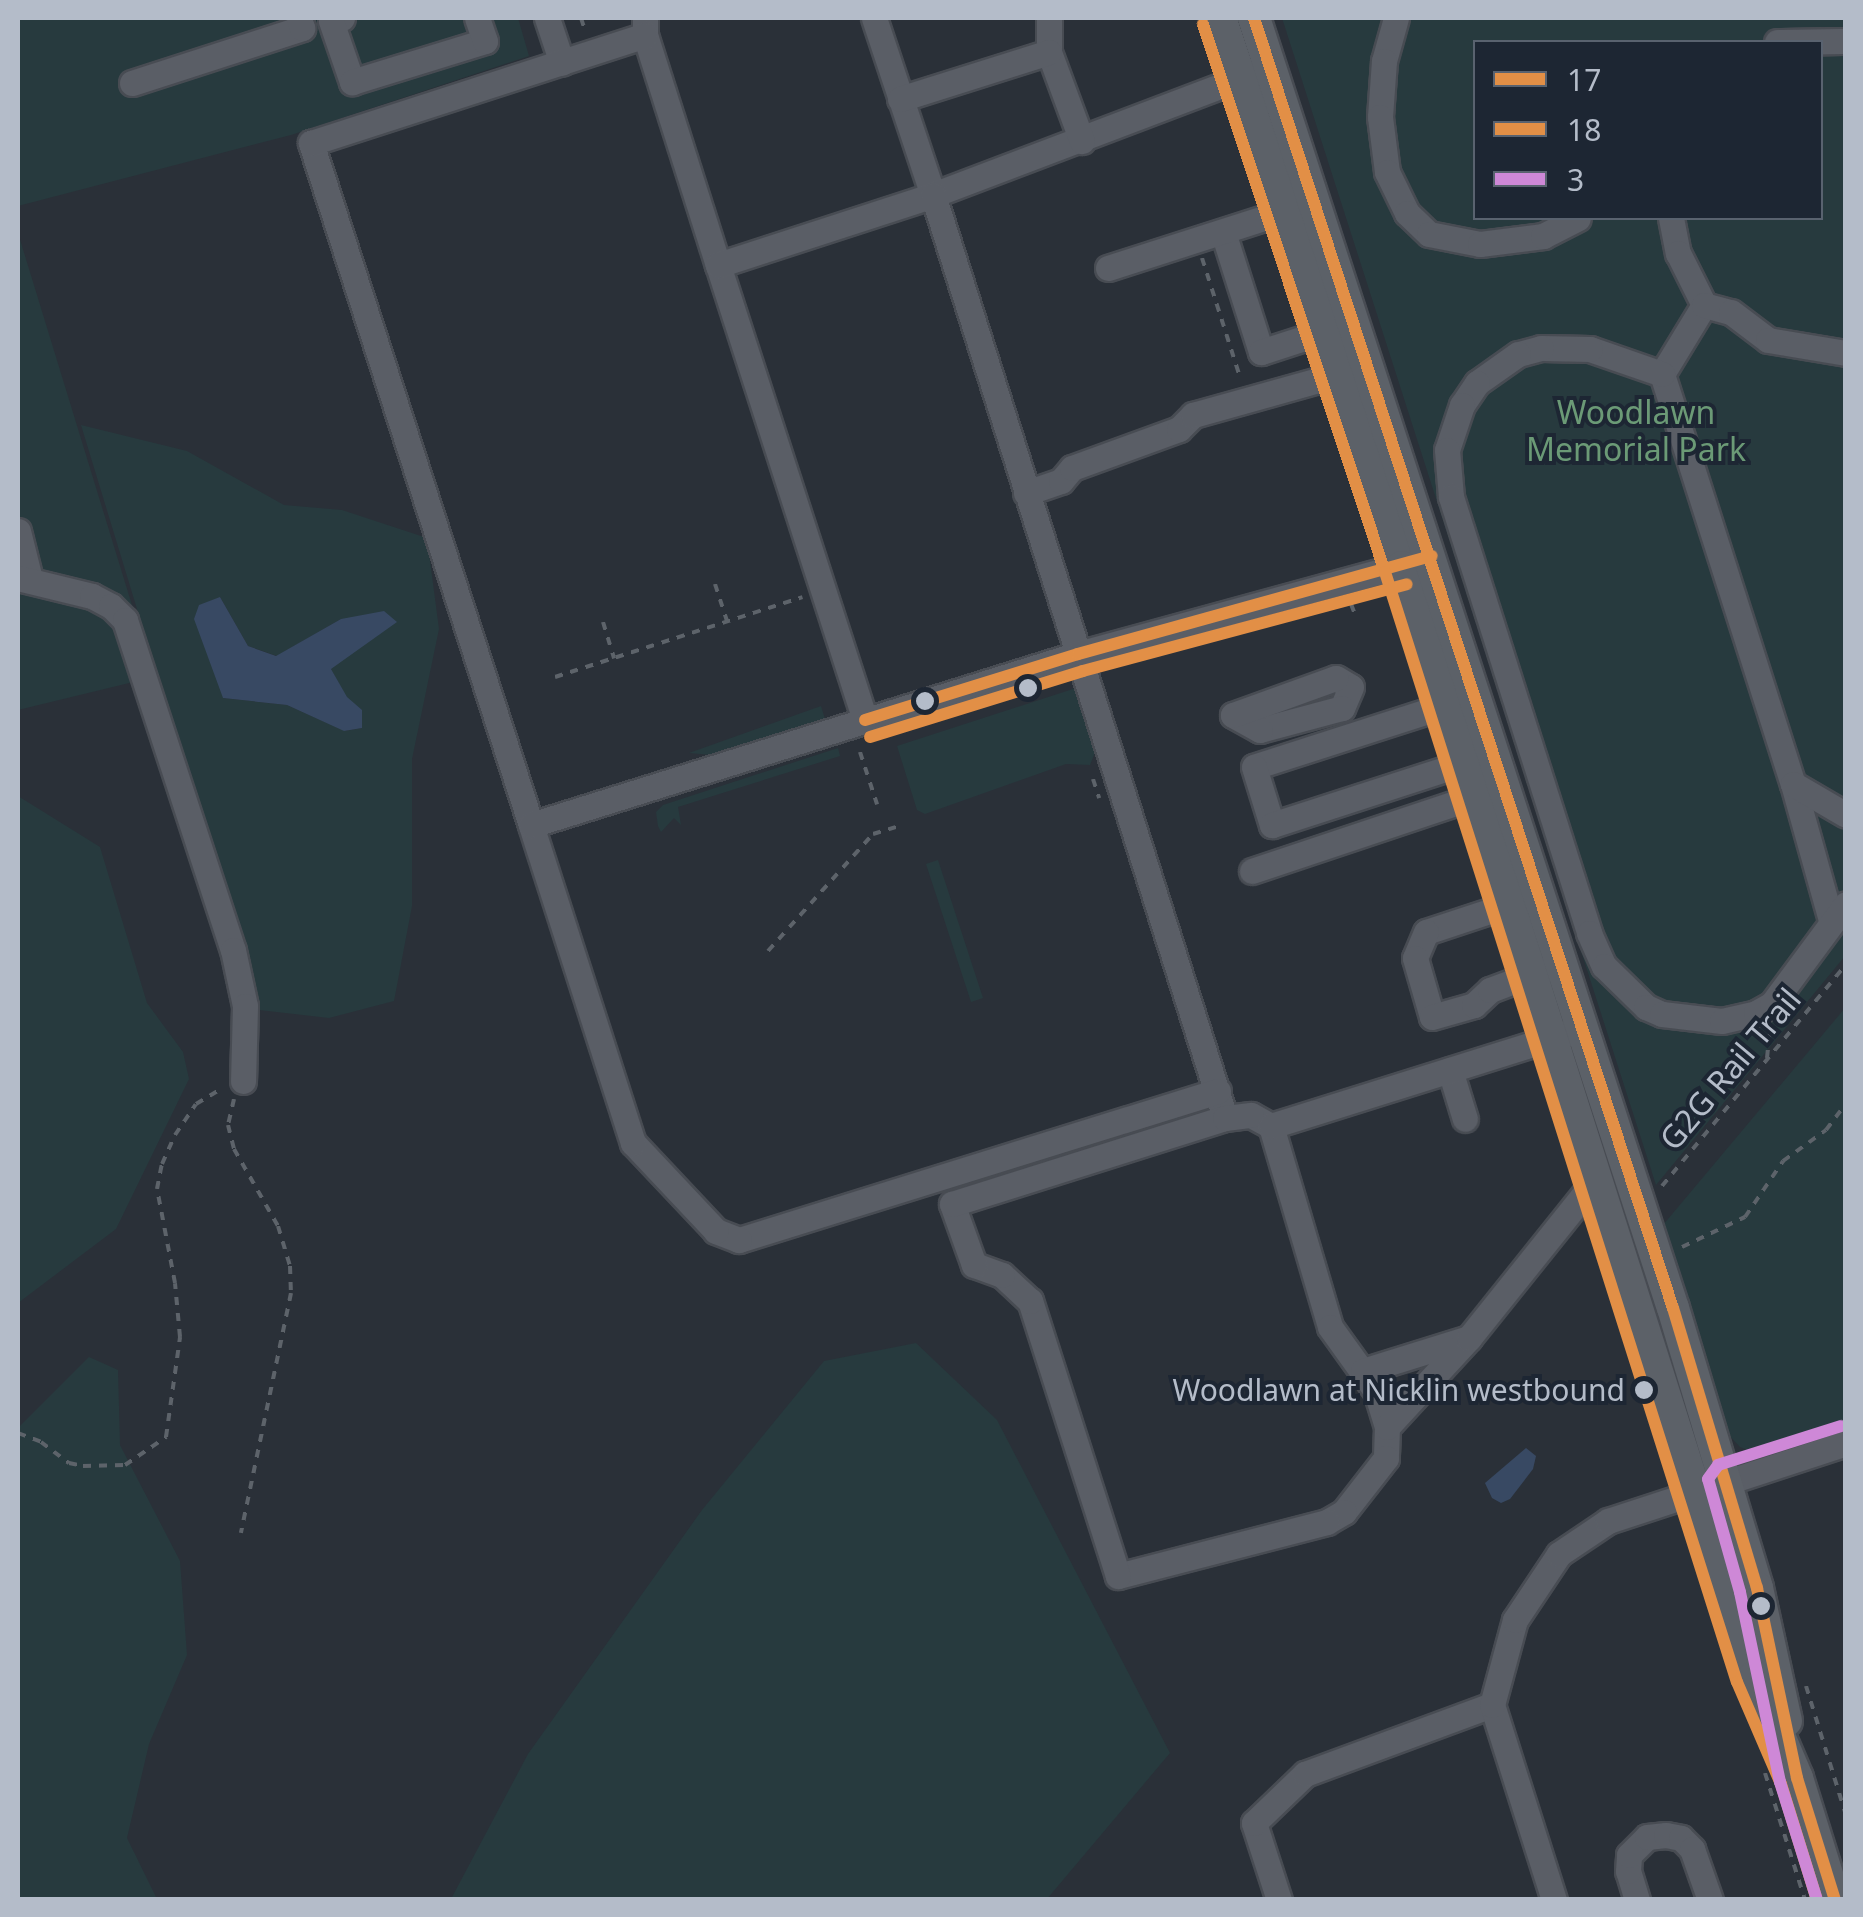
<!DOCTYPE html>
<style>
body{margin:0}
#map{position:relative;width:1863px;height:1917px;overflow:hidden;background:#2a3038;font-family:"Noto Sans",sans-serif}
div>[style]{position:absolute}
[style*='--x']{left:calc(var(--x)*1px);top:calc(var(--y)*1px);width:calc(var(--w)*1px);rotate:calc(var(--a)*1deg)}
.green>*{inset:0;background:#273a3e}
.water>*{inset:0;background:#384963}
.path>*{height:4px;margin-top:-2px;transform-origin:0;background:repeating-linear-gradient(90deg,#5d636a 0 8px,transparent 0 16px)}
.roads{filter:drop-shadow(2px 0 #484c53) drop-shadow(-2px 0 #484c53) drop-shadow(0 2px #484c53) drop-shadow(0 -2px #484c53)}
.minor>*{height:25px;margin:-12.5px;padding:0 12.5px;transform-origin:12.5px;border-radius:12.5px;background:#5a5e66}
.major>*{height:32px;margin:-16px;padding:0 16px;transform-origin:16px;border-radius:16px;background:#5c6168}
.bus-1>*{height:12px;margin:-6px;padding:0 6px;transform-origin:6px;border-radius:6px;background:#e28f46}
.bus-2>*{height:12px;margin:-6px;padding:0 6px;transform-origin:6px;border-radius:6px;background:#e28f46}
.bus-3>*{height:12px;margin:-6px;padding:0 6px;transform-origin:6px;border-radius:6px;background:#ce88d7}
.dots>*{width:28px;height:28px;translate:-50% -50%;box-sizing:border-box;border:5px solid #1d2633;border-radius:50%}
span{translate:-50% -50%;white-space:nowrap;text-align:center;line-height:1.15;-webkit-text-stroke:8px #1d2633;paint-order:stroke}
.bus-label{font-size:30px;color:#b4bcc9}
.right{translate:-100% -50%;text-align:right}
.park-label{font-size:32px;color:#6b9a76}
.street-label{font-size:32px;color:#b4bcc9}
.frame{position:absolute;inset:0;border:20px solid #b4bcc9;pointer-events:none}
.legend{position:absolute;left:1473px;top:40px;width:350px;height:180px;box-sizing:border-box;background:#1d2633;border:2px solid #59626f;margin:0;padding:12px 18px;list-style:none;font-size:30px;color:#b4bcc9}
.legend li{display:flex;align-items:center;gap:20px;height:50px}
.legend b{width:50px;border:2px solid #59626f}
</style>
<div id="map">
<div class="green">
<div style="clip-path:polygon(18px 18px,518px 18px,529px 56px,291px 135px,18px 206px)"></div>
<div style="clip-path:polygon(evenodd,1282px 18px,1845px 18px,1845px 956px,1656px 1185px,1282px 18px,1476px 42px,1820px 42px,1820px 218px,1476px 218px,1476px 42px)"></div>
<div style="clip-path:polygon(18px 233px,154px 677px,18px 710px)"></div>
<div style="clip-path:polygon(evenodd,81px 425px,187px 451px,284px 505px,342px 510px,427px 538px,439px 629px,412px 759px,412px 906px,394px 1001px,329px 1018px,259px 1010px,81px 425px,220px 597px,248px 646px,277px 656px,341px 619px,331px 669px,362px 728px,345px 731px,287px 705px,223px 698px,220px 597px)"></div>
<div style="clip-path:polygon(1076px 688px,1096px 750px,1090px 765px,1066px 764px,925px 814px,917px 810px,897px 746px)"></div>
<div style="clip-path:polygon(821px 706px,825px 719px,712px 755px,689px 753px)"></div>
<div style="clip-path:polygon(838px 748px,840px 756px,678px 807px,681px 825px,674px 818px,661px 832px,658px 826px,656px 812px,663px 805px)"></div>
<div style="clip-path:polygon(18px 796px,100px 847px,147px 1003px,183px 1052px,189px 1079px,116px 1229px,18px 1303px)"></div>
<div style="clip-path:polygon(938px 860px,983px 998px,971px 1002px,926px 864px)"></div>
<div style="clip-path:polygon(1845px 1008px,1845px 1430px,1754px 1453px,1740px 1447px,1723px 1429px,1663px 1225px)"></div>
<div style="clip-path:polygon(916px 1343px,997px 1420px,1170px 1753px,1047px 1899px,451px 1899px,528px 1754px,702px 1510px,824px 1361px)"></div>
<div style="clip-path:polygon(89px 1357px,118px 1370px,120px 1445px,180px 1561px,187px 1655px,149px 1744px,127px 1838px,157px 1899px,18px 1899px,18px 1428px)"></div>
</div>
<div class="water">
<div style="clip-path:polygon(220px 597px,248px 646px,276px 656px,341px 619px,384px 611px,397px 622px,331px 669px,347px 697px,362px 710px,362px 728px,344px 731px,287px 705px,223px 698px,194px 619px,199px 605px)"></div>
<div style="clip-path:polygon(1526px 1448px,1536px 1456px,1533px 1469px,1510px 1499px,1501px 1503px,1492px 1498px,1485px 1483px)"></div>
</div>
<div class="path">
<div style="--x:581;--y:18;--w:13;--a:72"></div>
<div style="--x:1202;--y:258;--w:125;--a:72.3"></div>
<div style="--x:715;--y:584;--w:40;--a:72"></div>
<div style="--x:1351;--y:604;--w:9;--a:69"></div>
<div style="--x:603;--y:622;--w:38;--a:73"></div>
<div style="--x:555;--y:677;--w:260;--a:-17.9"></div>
<div style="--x:860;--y:752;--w:55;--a:71.9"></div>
<div style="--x:1093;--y:779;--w:20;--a:72"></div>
<div style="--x:768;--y:951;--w:157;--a:-48.1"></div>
<div style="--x:873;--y:834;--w:27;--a:-17"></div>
<div style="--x:1767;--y:1058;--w:30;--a:-84"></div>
<div style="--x:234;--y:1099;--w:27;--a:103"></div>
<div style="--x:228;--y:1125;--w:25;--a:76"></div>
<div style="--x:234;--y:1149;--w:89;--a:60.3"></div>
<div style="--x:278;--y:1226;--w:42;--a:73.3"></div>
<div style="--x:290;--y:1266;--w:27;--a:88"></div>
<div style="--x:291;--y:1293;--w:245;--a:101.8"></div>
<div style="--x:1662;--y:1186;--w:288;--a:-50.3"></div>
<div style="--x:1682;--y:1247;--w:70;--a:-25.5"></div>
<div style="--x:1745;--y:1217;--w:68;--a:-55.8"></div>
<div style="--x:1783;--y:1161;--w:53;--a:-35.8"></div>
<div style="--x:1826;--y:1130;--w:34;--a:-53"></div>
<div style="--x:18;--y:1433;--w:25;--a:21"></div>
<div style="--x:41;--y:1442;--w:35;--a:37"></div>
<div style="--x:69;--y:1463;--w:14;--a:12"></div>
<div style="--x:83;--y:1466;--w:42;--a:-1.4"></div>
<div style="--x:125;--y:1465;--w:50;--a:-34.3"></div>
<div style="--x:166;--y:1437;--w:101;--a:-82"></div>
<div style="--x:180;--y:1337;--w:54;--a:-95.3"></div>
<div style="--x:175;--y:1283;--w:96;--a:-100.8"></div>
<div style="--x:157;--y:1189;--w:25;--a:-79"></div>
<div style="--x:162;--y:1164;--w:32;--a:-66"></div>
<div style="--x:175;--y:1135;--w:37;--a:-56"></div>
<div style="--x:196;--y:1104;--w:31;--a:-31"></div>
<div style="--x:1806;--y:1686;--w:135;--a:72.8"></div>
<div style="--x:1765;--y:1773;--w:133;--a:72.5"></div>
</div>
<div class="roads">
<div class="minor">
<div style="--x:342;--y:18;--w:11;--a:165"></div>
<div style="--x:331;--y:21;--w:65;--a:71"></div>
<div style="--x:352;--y:82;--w:139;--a:-17.1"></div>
<div style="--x:485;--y:41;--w:24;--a:-109"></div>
<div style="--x:547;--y:18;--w:47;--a:71.6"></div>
<div style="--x:645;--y:18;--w:17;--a:90"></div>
<div style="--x:645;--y:35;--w:241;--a:72.4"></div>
<div style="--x:874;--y:18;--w:187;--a:71.6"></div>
<div style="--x:933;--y:195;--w:347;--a:-20.8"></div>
<div style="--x:1049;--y:18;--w:34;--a:90"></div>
<div style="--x:1049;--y:52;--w:95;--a:69.7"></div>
<div style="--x:1396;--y:18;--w:45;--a:105.6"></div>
<div style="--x:1384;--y:61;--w:56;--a:94.1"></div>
<div style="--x:1380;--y:117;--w:55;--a:82.7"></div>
<div style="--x:1387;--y:172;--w:46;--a:64"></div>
<div style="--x:1407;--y:213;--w:30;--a:44"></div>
<div style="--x:1429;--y:234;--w:52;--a:11.1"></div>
<div style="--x:1480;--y:244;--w:64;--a:-7.2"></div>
<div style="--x:1543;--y:236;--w:39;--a:-27"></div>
<div style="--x:1777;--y:42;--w:69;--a:-0.8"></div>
<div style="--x:132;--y:83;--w:179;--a:-17.9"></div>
<div style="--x:302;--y:28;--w:10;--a:-107"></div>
<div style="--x:900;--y:99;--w:156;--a:-17.5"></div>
<div style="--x:1671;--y:218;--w:36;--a:79"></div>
<div style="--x:1678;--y:253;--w:58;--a:63.4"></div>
<div style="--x:1704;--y:305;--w:81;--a:121.3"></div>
<div style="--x:1662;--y:374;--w:430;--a:72.3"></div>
<div style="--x:1793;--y:784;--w:141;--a:74.4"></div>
<div style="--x:1223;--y:232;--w:126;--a:72.4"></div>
<div style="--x:1261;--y:352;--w:84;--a:-18"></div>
<div style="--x:1108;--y:268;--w:200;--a:-17.8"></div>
<div style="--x:1704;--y:305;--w:28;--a:15"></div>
<div style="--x:1731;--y:312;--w:46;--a:37.1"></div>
<div style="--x:1768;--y:340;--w:79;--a:9.5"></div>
<div style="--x:1662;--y:374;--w:76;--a:-160.9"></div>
<div style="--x:1590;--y:349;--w:49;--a:-178.8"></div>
<div style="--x:1541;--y:348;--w:24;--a:165"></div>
<div style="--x:1518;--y:354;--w:50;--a:144.7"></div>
<div style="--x:1477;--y:383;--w:27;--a:124"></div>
<div style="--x:1462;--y:405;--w:47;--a:108.4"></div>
<div style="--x:1447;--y:450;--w:47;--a:85.1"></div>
<div style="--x:1451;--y:497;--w:457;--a:72.4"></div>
<div style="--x:1589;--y:933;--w:36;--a:66"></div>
<div style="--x:1604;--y:966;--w:59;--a:44.3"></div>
<div style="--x:1646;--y:1007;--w:17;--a:24"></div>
<div style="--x:1662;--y:1014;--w:60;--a:6.7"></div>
<div style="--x:1722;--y:1021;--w:35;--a:-13"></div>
<div style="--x:1756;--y:1013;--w:18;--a:-29"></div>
<div style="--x:1772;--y:1004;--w:124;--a:-53.5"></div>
<div style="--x:1026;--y:493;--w:37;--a:-19"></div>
<div style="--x:1061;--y:481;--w:17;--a:-50"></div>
<div style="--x:1072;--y:468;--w:114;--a:-20"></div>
<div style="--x:1179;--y:429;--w:20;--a:-45"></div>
<div style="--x:1193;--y:415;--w:167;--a:-15.6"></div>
<div style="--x:18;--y:531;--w:49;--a:76"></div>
<div style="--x:18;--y:578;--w:76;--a:13.7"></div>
<div style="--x:92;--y:596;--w:21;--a:28"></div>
<div style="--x:111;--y:606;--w:20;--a:45"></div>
<div style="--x:125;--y:620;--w:347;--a:71.9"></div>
<div style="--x:233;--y:950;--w:57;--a:77.9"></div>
<div style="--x:245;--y:1006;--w:75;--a:91.5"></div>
<div style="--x:1336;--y:678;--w:17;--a:31"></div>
<div style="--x:1351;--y:687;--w:23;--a:113"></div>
<div style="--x:1342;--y:708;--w:85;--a:165"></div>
<div style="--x:1260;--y:730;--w:31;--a:-151"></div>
<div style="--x:1233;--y:715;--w:109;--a:-19.8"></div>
<div style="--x:1459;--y:701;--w:215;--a:162.2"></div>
<div style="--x:1254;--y:767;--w:61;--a:72.8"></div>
<div style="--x:1272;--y:825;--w:219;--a:-17.9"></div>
<div style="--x:865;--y:720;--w:478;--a:-107.9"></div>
<div style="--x:718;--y:265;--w:226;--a:-18"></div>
<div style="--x:933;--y:195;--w:968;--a:72.44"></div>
<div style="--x:1793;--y:784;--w:61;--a:30.3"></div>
<div style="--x:531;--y:825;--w:717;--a:-107.88"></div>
<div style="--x:311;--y:143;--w:351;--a:-17.9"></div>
<div style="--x:1252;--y:871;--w:252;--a:-18.5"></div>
<div style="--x:1526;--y:899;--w:105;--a:161.7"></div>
<div style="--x:1426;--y:932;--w:28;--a:113"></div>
<div style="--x:1415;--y:958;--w:61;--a:73.9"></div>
<div style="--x:1432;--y:1017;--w:44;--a:-15.9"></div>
<div style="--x:1474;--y:1005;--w:22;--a:-43"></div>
<div style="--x:1490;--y:990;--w:60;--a:-20.6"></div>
<div style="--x:1450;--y:1070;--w:51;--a:73"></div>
<div style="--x:1218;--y:1091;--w:502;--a:162.72"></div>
<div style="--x:739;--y:1240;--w:25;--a:-159"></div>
<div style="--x:716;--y:1231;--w:121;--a:-133.3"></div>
<div style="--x:633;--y:1143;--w:334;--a:-107.8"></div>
<div style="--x:531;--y:825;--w:573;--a:-17.36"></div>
<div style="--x:1078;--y:654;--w:352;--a:-15.3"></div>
<div style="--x:1251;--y:1115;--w:23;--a:29"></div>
<div style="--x:1271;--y:1126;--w:209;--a:73.6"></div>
<div style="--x:1330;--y:1327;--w:79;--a:54.3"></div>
<div style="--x:1376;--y:1391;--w:38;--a:73"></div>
<div style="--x:1387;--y:1427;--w:31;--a:92"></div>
<div style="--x:1386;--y:1458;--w:68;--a:127.9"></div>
<div style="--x:1344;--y:1512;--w:20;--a:150"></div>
<div style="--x:1327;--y:1522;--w:216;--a:165.5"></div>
<div style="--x:1118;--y:1576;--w:289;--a:-107.7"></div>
<div style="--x:1030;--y:1301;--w:38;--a:-137"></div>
<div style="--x:1002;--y:1275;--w:30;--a:-160"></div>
<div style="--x:974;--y:1265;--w:65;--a:-109.8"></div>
<div style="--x:952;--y:1204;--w:286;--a:-17.5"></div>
<div style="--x:1225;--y:1118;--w:26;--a:-7"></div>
<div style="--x:1271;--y:1126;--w:311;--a:-17.4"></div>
<div style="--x:1363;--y:1371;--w:111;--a:-17.3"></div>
<div style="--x:1387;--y:1427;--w:121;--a:-47.3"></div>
<div style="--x:1469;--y:1338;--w:200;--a:-51.3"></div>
<div style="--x:1279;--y:1900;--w:81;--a:-108"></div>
<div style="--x:1254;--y:1823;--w:71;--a:-43.9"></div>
<div style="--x:1305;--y:1774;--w:199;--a:-20.3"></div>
<div style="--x:1554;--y:1900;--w:205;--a:-107.6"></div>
<div style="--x:1492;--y:1705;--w:88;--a:-74.9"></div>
<div style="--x:1515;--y:1620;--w:79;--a:-56.3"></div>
<div style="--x:1559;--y:1554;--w:59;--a:-34"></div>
<div style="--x:1608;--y:1521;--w:250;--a:-18.1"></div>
<div style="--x:1637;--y:1900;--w:30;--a:-107"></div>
<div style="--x:1628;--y:1871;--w:16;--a:-86"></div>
<div style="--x:1629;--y:1855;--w:25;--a:-45"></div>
<div style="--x:1647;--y:1837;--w:19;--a:-6"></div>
<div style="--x:1666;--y:1835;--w:15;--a:11"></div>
<div style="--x:1681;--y:1838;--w:16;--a:45"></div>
<div style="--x:1692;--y:1849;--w:54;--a:70.6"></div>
</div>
<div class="major">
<div style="--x:1220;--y:18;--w:578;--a:71.66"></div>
<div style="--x:1402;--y:567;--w:1164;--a:72.41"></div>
<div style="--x:1754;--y:1677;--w:110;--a:66.9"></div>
<div style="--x:1797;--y:1778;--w:128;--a:72.7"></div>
<div style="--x:1254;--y:18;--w:1356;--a:72.01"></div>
<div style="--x:1673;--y:1308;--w:292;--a:73.3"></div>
<div style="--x:1757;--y:1588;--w:136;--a:77.7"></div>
</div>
</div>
<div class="bus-1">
<div style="--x:1254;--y:18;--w:1356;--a:72.01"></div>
<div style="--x:1673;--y:1308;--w:292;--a:73.3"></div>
<div style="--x:1757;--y:1588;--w:194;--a:78.1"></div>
<div style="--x:1797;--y:1778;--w:128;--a:72.7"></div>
<div style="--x:865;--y:720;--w:223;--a:-17.2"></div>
<div style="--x:1078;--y:654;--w:367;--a:-15.5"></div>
</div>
<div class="bus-2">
<div style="--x:1203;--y:24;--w:577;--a:71.63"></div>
<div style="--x:1385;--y:572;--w:1164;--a:72.41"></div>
<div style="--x:1737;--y:1682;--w:111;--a:66.7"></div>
<div style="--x:1781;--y:1784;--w:121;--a:72.8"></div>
<div style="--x:870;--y:737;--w:223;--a:-17.2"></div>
<div style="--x:1083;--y:671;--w:335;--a:-15"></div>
</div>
<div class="bus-3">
<div style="--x:1817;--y:1900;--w:124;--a:-107.4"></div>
<div style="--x:1780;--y:1782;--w:194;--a:-101.9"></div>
<div style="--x:1740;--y:1592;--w:117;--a:-105.8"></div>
<div style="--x:1708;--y:1479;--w:17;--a:-54"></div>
<div style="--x:1718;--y:1465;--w:129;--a:-17.6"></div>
</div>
<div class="dots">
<div style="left:1028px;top:688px;background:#b4bcc9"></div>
<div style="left:925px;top:701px;background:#b4bcc9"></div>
<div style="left:1644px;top:1390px;background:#b4bcc9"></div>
<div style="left:1761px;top:1606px;background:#b4bcc9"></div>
</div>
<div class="bus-label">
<span class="right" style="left:1625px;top:1390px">Woodlawn at Nicklin westbound</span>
</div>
<div class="park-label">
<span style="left:1636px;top:431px">Woodlawn<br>Memorial Park</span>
</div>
<div class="street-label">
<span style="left:1730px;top:1069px;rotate:-50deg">G2G Rail Trail</span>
</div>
<div class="frame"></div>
<ul class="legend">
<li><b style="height:12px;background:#e28f46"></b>17</li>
<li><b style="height:12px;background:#e28f46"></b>18</li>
<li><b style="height:12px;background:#ce88d7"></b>3</li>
</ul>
</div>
